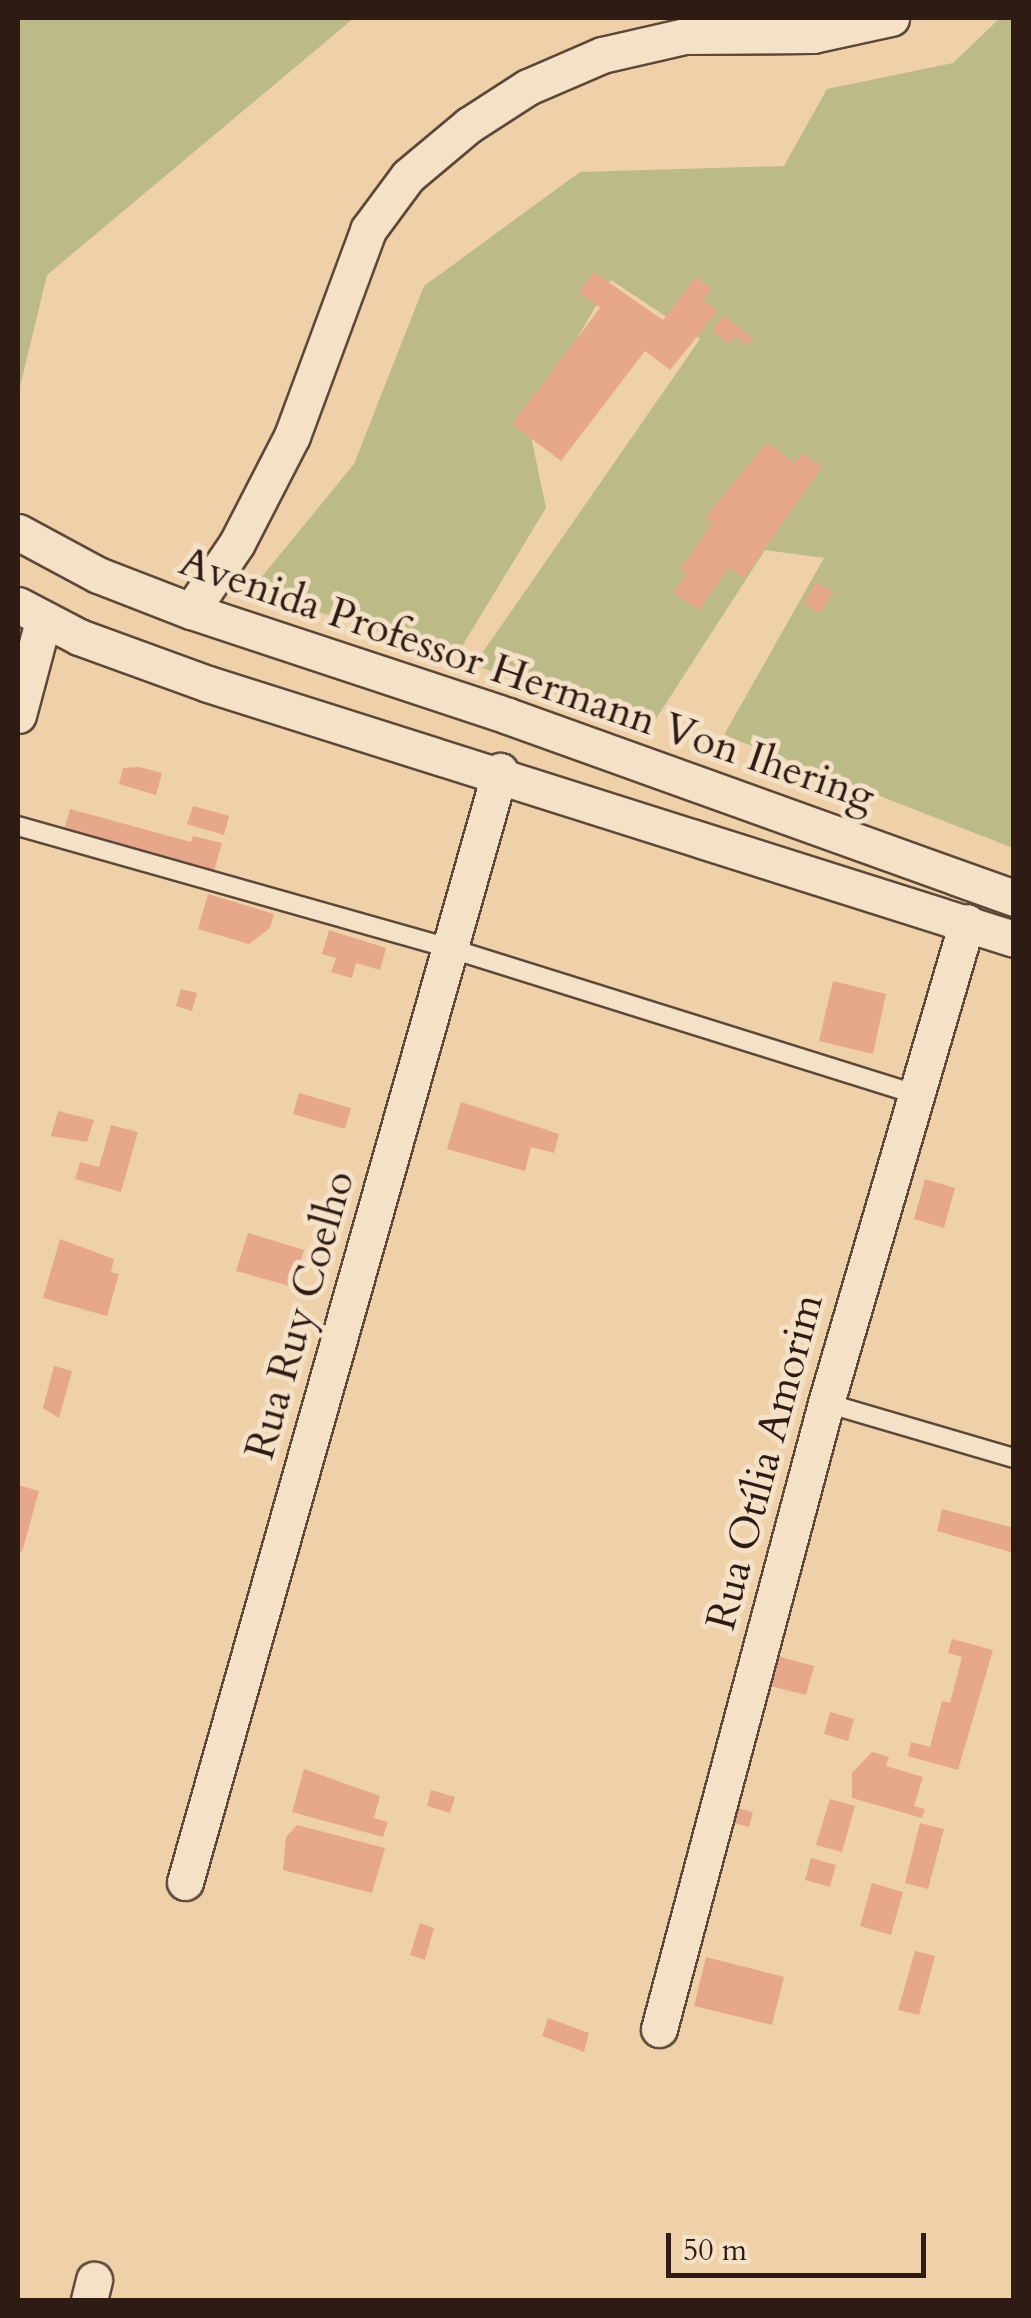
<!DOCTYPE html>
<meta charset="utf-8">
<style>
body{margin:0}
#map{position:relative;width:1031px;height:2318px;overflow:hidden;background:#eed1a9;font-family:Cardo,serif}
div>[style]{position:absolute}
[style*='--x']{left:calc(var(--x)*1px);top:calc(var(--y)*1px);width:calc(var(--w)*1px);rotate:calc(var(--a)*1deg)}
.green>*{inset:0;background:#bcba86}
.building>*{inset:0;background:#e7a78b}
.roads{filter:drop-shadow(2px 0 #5d4839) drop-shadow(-2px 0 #5d4839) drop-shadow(0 2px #5d4839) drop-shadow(0 -2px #5d4839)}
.lane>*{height:18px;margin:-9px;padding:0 9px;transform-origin:9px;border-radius:9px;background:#f4e1c7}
.street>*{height:35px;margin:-17.5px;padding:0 17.5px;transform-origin:17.5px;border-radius:17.5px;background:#f4e1c7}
span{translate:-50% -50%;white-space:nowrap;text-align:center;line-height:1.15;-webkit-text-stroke:10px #f4e1c7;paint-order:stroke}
.street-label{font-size:42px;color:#2d1b14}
.frame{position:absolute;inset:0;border:20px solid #2d1b14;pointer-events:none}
.scale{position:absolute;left:666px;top:2233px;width:260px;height:45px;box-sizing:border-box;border:5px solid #2d1b14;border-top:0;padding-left:12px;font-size:30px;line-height:35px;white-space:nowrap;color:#2d1b14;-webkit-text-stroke:8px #f4e1c7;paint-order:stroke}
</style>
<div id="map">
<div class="green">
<div style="clip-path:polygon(18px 18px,354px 18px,47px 275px,18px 395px)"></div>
<div style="clip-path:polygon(1000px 18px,1013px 18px,1013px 848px,724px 735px,824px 558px,765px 550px,650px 728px,474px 665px,700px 339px,611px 280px,528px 422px,546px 508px,456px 656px,251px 590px,354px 464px,424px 286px,580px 172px,784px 166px,827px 89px,953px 63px)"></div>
</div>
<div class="building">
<div style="clip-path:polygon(594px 272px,663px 320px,696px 277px,711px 289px,703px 300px,718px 311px,670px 370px,645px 351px,561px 461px,512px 424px,600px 308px,579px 292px)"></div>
<div style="clip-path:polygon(723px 315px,753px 339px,748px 346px,735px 336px,729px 344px,712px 331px)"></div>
<div style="clip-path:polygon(767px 443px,795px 463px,802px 453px,822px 467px,744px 578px,729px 567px,699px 610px,673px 593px,687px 574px,680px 570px,712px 523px,705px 517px)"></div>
<div style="clip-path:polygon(816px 582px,833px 592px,820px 613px,804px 603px)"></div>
<div style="clip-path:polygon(139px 767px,162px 773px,156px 795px,119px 784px,123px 768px)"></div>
<div style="clip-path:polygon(193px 806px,229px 816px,224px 835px,187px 824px)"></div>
<div style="clip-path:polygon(70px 809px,191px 842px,193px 836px,222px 843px,213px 875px,63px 834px)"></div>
<div style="clip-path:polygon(208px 894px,274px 914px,270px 928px,249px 944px,198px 929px)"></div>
<div style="clip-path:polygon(329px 930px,386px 948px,380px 970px,356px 963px,352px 978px,331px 972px,336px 958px,322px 954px)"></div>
<div style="clip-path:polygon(833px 981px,886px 994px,873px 1054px,819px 1041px)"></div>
<div style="clip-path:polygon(181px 989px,197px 993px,192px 1011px,176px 1006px)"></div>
<div style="clip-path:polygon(299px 1093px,351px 1108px,345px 1129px,293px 1114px)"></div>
<div style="clip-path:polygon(461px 1102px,559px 1134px,554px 1153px,531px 1147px,525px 1171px,447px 1149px)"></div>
<div style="clip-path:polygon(58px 1111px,94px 1120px,87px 1142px,51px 1136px)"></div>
<div style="clip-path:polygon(111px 1125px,138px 1132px,121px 1192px,75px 1179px,80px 1162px,99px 1167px)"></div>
<div style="clip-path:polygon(925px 1179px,955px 1188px,944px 1228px,914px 1219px)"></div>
<div style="clip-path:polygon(248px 1233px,304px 1250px,293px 1287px,236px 1271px)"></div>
<div style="clip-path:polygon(60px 1239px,114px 1259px,111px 1272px,119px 1274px,107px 1316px,43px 1298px)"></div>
<div style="clip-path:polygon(54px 1366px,72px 1371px,59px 1418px,43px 1408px)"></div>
<div style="clip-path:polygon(18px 1485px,39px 1491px,22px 1552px,18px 1550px)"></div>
<div style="clip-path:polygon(942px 1509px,1014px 1528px,1014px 1553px,937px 1531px)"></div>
<div style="clip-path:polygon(952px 1639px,993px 1650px,958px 1770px,908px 1756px,911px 1742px,930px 1747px,942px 1701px,950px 1703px,962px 1657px,948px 1653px)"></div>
<div style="clip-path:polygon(769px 1654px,814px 1666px,806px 1695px,762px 1684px)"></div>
<div style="clip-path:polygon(830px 1712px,854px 1719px,848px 1741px,824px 1734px)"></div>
<div style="clip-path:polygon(872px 1752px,889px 1757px,886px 1766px,923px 1777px,914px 1806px,925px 1809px,922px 1818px,852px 1798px,852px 1773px)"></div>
<div style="clip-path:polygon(304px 1769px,380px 1796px,374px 1818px,388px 1822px,383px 1837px,292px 1812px)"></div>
<div style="clip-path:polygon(431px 1790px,455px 1797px,450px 1813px,427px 1806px)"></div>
<div style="clip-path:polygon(830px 1799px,855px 1806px,842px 1852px,816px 1845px)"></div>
<div style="clip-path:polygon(728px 1805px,753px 1812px,749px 1827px,723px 1820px)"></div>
<div style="clip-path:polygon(920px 1823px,944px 1829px,928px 1889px,905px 1883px)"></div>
<div style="clip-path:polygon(297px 1825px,385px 1848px,372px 1893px,283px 1870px,286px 1837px)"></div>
<div style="clip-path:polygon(811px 1858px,836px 1865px,830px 1887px,805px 1880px)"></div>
<div style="clip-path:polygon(872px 1883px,903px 1892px,891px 1935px,860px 1926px)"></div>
<div style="clip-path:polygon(420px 1923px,434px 1928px,425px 1960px,410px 1955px)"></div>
<div style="clip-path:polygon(915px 1951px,935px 1956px,919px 2015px,898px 2010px)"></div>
<div style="clip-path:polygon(706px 1957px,784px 1977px,772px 2025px,694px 2006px)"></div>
<div style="clip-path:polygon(548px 2018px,589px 2033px,584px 2052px,542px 2036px)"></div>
</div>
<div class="roads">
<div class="lane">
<div style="--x:18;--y:826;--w:445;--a:15.8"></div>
<div style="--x:446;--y:947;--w:492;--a:17.4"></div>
<div style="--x:826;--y:1403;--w:196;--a:16.3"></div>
</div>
<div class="street">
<div style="--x:18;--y:532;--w:91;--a:28.3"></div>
<div style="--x:98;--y:575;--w:100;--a:21.2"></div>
<div style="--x:191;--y:611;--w:334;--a:18.3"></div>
<div style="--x:508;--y:716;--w:538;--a:19.78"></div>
<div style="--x:18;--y:605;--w:69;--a:27.7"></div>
<div style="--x:79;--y:637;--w:137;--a:20"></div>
<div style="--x:208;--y:684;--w:845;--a:17.56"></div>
<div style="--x:191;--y:611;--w:82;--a:-55.9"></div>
<div style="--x:237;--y:543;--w:120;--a:-62.8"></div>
<div style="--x:292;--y:436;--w:220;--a:-69.7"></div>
<div style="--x:368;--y:230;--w:67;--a:-53.5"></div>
<div style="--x:408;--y:176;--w:80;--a:-39.9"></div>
<div style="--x:469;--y:125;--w:70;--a:-32.8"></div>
<div style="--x:528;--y:87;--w:81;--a:-23.4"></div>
<div style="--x:602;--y:55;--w:85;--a:-12.9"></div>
<div style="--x:685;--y:36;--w:128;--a:-0.4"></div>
<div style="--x:813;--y:35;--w:80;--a:-12.3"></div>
<div style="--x:18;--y:715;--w:97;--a:-75.1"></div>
<div style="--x:185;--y:1882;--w:1155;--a:-74.17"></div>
<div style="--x:659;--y:2029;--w:648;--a:-75.06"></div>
<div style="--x:826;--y:1403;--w:501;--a:-73.66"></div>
<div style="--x:89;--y:2300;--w:21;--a:-76"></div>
</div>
</div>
<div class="street-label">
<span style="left:527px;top:679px;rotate:19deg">Avenida Professor Hermann Von Ihering</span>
<span style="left:300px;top:1315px;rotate:-74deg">Rua Ruy Coelho</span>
<span style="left:765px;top:1462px;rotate:-75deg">Rua Otília Amorim</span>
</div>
<div class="frame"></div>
<div class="scale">50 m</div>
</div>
